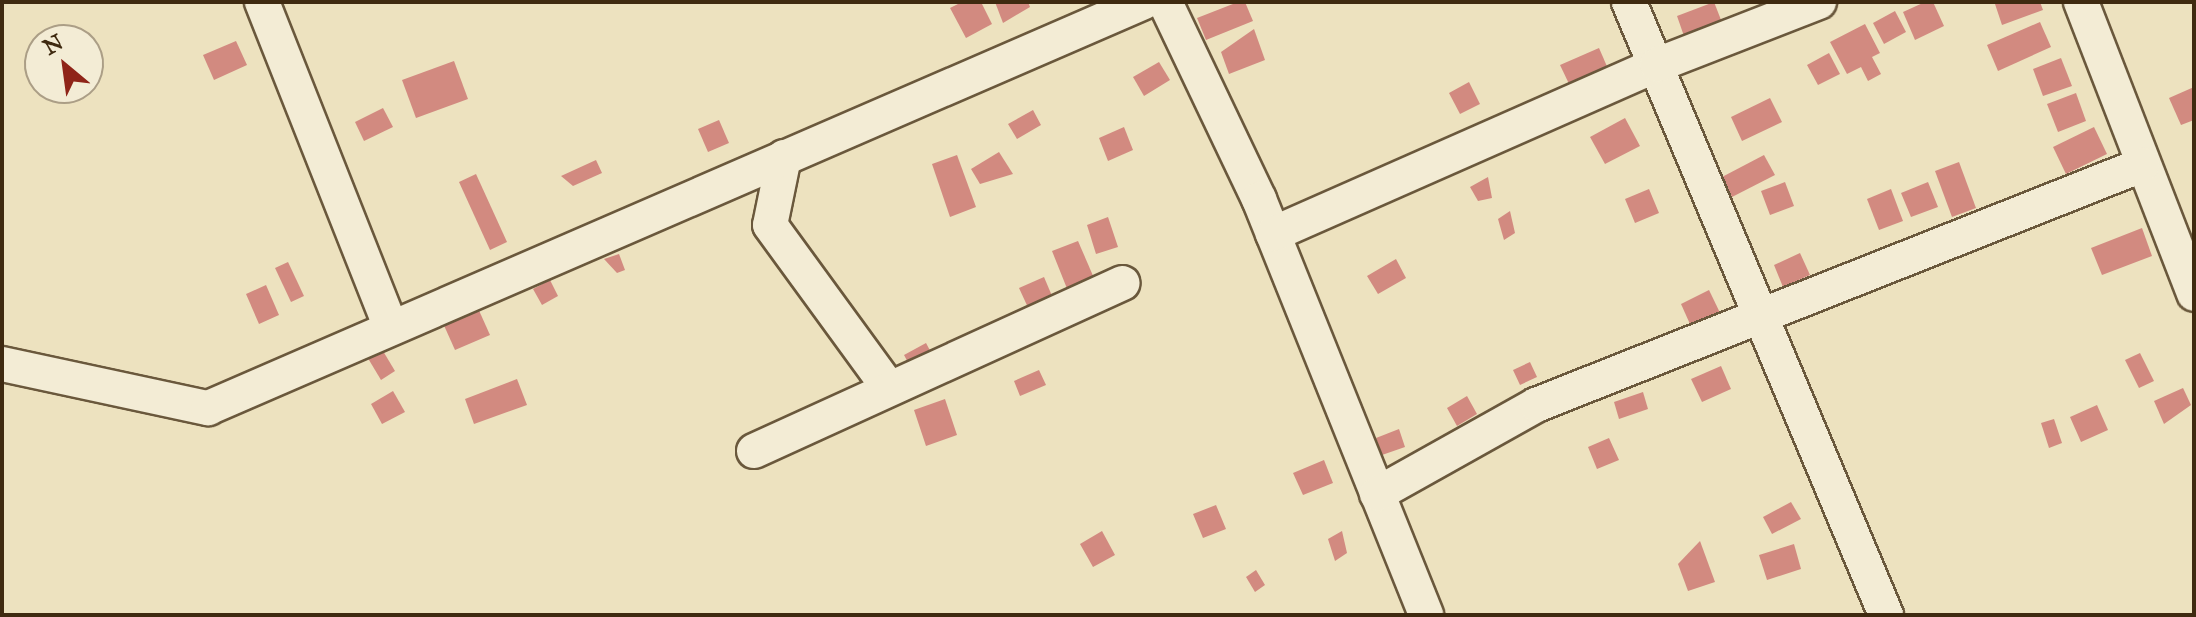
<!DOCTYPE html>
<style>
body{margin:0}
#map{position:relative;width:2196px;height:617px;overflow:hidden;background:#ede2bf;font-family:"IM FELL Great Primer",serif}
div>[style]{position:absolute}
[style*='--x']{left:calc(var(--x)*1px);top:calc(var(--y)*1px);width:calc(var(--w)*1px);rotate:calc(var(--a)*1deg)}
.building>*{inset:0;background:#d28a80}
.roads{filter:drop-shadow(2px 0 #6a583c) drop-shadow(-2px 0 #6a583c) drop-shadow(0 2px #6a583c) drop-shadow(0 -2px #6a583c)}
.minor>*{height:34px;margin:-17px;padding:0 17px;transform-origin:17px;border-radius:17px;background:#f3ecd5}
span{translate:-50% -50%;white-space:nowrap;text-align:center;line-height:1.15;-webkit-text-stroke:8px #f3ecd5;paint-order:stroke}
.frame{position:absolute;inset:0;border:4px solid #3f2a10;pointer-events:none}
.north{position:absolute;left:24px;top:24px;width:80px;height:80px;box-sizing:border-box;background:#f3ecd5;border:2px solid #ab9e86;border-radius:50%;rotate:331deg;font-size:22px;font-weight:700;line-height:32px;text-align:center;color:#3f2a10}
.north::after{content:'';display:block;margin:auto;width:28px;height:36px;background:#8f2418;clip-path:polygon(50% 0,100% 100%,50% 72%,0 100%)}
</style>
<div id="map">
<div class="building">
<div style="clip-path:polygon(962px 2px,981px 2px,992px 24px,966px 38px,950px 8px)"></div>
<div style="clip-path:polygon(995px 2px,1028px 2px,1030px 7px,1003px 23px)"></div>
<div style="clip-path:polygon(1238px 2px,1245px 2px,1253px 21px,1206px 40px,1197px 18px)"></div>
<div style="clip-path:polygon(1714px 2px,1723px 25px,1685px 39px,1677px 16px)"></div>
<div style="clip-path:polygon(1925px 2px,1933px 2px,1944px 26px,1915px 40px,1903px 12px)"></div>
<div style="clip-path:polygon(2040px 2px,2043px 10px,2002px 25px,1995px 4px)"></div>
<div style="clip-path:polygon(1895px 11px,1906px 32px,1884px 44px,1873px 23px)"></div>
<div style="clip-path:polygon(2040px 22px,2051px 47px,1998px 71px,1987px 45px)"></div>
<div style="clip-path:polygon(1865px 24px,1880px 53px,1872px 57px,1881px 74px,1868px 81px,1861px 67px,1847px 74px,1830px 42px)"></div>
<div style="clip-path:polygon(1254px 29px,1265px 60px,1229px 74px,1221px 52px)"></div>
<div style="clip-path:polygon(236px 41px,247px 65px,214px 80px,203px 55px)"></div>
<div style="clip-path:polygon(1599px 48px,1609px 71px,1571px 88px,1560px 65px)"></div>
<div style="clip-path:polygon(1829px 53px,1840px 74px,1818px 85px,1807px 65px)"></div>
<div style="clip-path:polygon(2061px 58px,2072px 86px,2043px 96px,2033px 69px)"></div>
<div style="clip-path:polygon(454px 61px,468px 99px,416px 118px,402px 80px)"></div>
<div style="clip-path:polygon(1159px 62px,1170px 80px,1144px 96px,1133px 77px)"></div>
<div style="clip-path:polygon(1469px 82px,1480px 104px,1460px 114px,1449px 93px)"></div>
<div style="clip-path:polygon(2194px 87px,2194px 120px,2181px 125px,2169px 98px)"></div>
<div style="clip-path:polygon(2076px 93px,2086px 121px,2058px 132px,2047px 104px)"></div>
<div style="clip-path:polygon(1770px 98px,1782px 122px,1742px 141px,1731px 117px)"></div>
<div style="clip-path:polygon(383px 108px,393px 127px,364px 141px,355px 122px)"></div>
<div style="clip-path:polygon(1033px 110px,1041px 125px,1017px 139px,1008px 124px)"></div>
<div style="clip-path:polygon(1625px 118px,1640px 146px,1605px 164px,1590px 137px)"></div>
<div style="clip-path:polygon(719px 120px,729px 143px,708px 152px,698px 129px)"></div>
<div style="clip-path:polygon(1124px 127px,1133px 150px,1108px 161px,1099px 138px)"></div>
<div style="clip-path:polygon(2094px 127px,2107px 154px,2066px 174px,2053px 147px)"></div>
<div style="clip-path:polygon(999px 152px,1013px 174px,980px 184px,971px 169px)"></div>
<div style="clip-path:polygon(957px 155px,976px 207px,950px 217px,932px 164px)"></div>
<div style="clip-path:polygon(1764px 155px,1775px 175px,1732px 197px,1722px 177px)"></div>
<div style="clip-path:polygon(596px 160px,602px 173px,573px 186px,561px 176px)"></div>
<div style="clip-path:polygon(1959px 162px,1976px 208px,1952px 217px,1935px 171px)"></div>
<div style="clip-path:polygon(476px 174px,507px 242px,490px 250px,459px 182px)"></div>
<div style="clip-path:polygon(1488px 177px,1492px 198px,1478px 201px,1470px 187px)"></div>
<div style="clip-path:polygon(1785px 182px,1794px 206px,1770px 215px,1761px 191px)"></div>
<div style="clip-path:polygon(1928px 182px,1938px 207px,1911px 217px,1901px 193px)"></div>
<div style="clip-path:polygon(1649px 189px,1659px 213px,1635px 223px,1625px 199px)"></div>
<div style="clip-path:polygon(1891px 189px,1903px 221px,1879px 230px,1867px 199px)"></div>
<div style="clip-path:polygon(1510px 211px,1515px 233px,1504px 240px,1498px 219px)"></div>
<div style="clip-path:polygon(1108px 217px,1118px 247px,1096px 254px,1087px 225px)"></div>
<div style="clip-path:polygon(2142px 228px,2152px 256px,2102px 275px,2091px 248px)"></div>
<div style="clip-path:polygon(1078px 241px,1097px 285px,1070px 296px,1052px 251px)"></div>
<div style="clip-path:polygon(1800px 253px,1810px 275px,1783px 287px,1774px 265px)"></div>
<div style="clip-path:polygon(619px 254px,625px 270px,617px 273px,604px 259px)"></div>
<div style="clip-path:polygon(1396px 259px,1406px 278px,1378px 294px,1367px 276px)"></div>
<div style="clip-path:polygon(288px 262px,304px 296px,291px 302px,275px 268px)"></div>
<div style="clip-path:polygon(1044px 277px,1055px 303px,1031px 314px,1019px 288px)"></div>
<div style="clip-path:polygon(550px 280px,558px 296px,542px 305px,533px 289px)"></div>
<div style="clip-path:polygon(266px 285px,279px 315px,259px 324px,246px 294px)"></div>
<div style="clip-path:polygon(1709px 290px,1723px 319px,1694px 333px,1681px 304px)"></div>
<div style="clip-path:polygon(477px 306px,490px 335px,455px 350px,442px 321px)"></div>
<div style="clip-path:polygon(926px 343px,933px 356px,911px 368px,904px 355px)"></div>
<div style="clip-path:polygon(380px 346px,395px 371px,381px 380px,366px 355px)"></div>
<div style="clip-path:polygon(2140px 353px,2154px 381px,2139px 388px,2125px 360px)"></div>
<div style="clip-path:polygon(1530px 362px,1537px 377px,1520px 385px,1513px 370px)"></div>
<div style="clip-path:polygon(1721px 366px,1731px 389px,1702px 402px,1691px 379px)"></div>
<div style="clip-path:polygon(1039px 370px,1046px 385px,1020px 396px,1014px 381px)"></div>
<div style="clip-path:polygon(517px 379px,527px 405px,474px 424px,465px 399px)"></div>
<div style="clip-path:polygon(2183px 388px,2191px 405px,2164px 424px,2154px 401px)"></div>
<div style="clip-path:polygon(393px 391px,405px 412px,382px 424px,371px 404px)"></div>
<div style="clip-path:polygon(1643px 392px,1648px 409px,1619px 419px,1614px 402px)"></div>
<div style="clip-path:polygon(1467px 396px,1477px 414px,1457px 426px,1447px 408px)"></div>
<div style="clip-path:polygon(945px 399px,957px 435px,926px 446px,914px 410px)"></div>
<div style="clip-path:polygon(2097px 405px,2108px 430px,2081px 442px,2070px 417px)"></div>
<div style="clip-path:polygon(2054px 419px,2062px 443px,2049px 448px,2041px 423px)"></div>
<div style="clip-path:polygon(1399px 429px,1405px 447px,1382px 455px,1376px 438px)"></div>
<div style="clip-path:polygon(1609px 438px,1619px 460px,1597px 469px,1588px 447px)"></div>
<div style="clip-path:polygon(1324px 460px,1333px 483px,1303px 495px,1293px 473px)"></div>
<div style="clip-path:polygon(1791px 502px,1801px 519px,1772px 534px,1763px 517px)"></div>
<div style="clip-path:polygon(1216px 505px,1226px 529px,1203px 538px,1193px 514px)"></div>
<div style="clip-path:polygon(1102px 531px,1115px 555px,1093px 567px,1080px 544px)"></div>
<div style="clip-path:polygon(1342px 531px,1347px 553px,1335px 561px,1328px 539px)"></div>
<div style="clip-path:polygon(1700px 541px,1715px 582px,1688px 591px,1678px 564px)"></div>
<div style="clip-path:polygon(1794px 544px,1801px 569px,1767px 580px,1759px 555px)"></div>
<div style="clip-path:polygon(1256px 570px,1265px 585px,1255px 592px,1246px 577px)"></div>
</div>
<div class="roads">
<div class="minor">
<div style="--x:262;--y:2;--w:350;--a:68.4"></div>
<div style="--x:1165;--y:2;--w:218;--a:64.5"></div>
<div style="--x:1259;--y:199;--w:448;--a:68.1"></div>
<div style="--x:1629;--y:2;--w:665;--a:67.25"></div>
<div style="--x:2081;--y:2;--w:313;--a:68.8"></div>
<div style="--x:784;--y:157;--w:69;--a:101.6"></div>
<div style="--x:770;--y:225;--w:202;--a:53.9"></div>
<div style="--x:1273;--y:234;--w:420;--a:-23.8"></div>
<div style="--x:1657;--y:65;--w:174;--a:-21.3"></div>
<div style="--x:2;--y:364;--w:211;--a:12.1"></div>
<div style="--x:208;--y:408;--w:1020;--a:-23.45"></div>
<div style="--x:754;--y:451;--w:405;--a:-24.5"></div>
<div style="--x:1377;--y:494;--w:182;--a:-29.2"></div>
<div style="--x:1536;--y:405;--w:652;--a:-21.61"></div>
</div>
</div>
<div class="frame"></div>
<div class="north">N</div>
</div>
